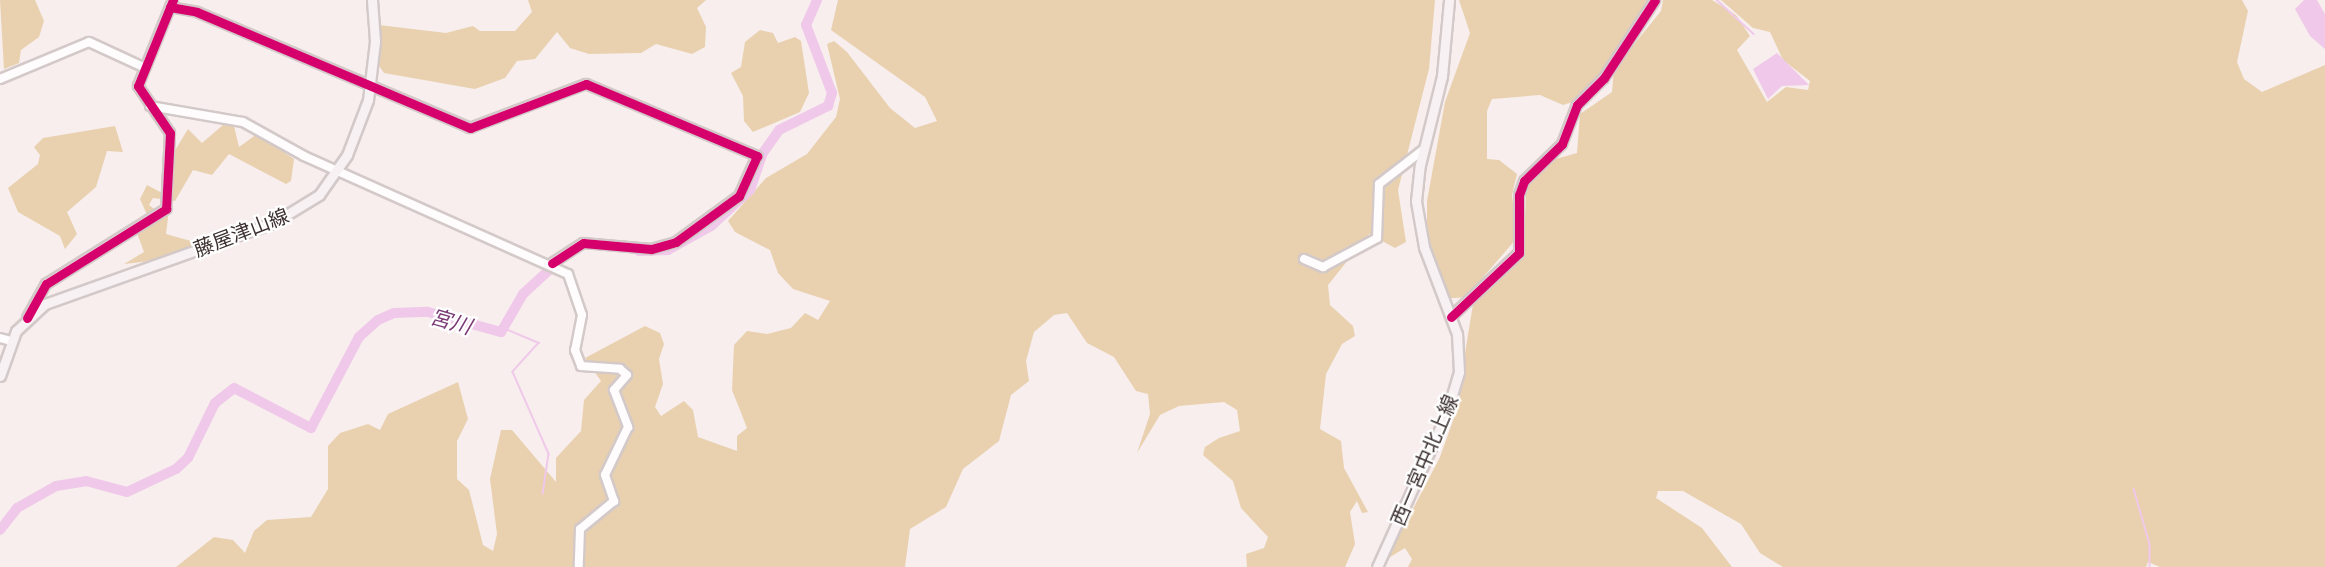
<!DOCTYPE html>
<meta charset="utf-8">
<style>
body{margin:0}
#map{position:relative;width:2325px;height:567px;overflow:hidden;background:#f7eeed;font-family:Lato,"Noto Sans JP",sans-serif}
div>[style]{position:absolute}
[style*='--x']{left:calc(var(--x)*1px);top:calc(var(--y)*1px);width:calc(var(--w)*1px);rotate:calc(var(--a)*1deg)}
.forest>*{inset:0;background:#e9d1af}
.water>*{inset:0;background:#f0c8e9}
.stream>*{height:1.5px;margin:-0.75px;padding:0 0.75px;transform-origin:0.75px;border-radius:0.75px;background:#f0c8e9}
.river>*{height:10px;margin:-5px;padding:0 5px;transform-origin:5px;border-radius:5px;background:#f0c8e9}
.roads{filter:drop-shadow(2px 0 #d3c9c8) drop-shadow(-2px 0 #d3c9c8) drop-shadow(0 2px #d3c9c8) drop-shadow(0 -2px #d3c9c8)}
.minor>*{height:8px;margin:-4px;padding:0 4px;transform-origin:4px;border-radius:4px;background:#fefcfc}
.major>*{height:9px;margin:-4.5px;padding:0 4.5px;transform-origin:4.5px;border-radius:4.5px;background:#f7f1f3}
.cycleway>*{height:9px;margin:-4.5px;padding:0 4.5px;transform-origin:4.5px;border-radius:4.5px;background:#d6006c}
span{translate:-50% -50%;white-space:nowrap;text-align:center;line-height:1.15;-webkit-text-stroke:4.5px #fff;paint-order:stroke}
.street-label{font-size:20px;color:#3c3130}
.water-label{font-size:21px;color:#7b3b76;font-style:italic}
</style>
<div id="map">
<div class="forest">
<div style="clip-path:polygon(0 0,35px 0,44px 21px,39px 37px,21px 50px,19px 63px,4px 69px)"></div>
<div style="clip-path:polygon(528px 0,706px 0,697px 8px,706px 27px,705px 47px,692px 54px,656px 44px,641px 53px,589px 54px,570px 48px,557px 32px,535px 59px,517px 61px,505px 78px,475px 89px,384px 73px,379px 66px,379px 25px,446px 33px,473px 26px,480px 31px,515px 31px,532px 12px)"></div>
<div style="clip-path:polygon(838px 0,1435px 0,1429px 69px,1398px 190px,1406px 242px,1395px 248px,1369px 234px,1328px 285px,1330px 305px,1353px 326px,1355px 336px,1342px 344px,1326px 374px,1320px 429px,1341px 441px,1344px 468px,1368px 512px,1362px 513px,1357px 501px,1350px 512px,1355px 544px,1345px 567px,1247px 567px,1246px 554px,1264px 548px,1268px 537px,1241px 508px,1233px 481px,1203px 455px,1205px 447px,1219px 438px,1240px 431px,1237px 410px,1224px 402px,1179px 406px,1160px 415px,1137px 453px,1150px 414px,1148px 394px,1136px 391px,1114px 357px,1087px 343px,1067px 313px,1054px 315px,1034px 332px,1026px 361px,1029px 381px,1011px 395px,999px 441px,963px 469px,946px 507px,910px 529px,905px 567px,176px 567px,214px 537px,233px 540px,245px 553px,254px 531px,267px 520px,311px 517px,328px 489px,328px 446px,340px 433px,368px 424px,380px 430px,388px 414px,458px 382px,468px 419px,457px 441px,457px 479px,469px 490px,483px 545px,493px 551px,497px 534px,490px 479px,501px 430px,512px 430px,556px 482px,556px 458px,581px 431px,584px 400px,601px 381px,585px 358px,645px 326px,660px 333px,664px 344px,659px 359px,663px 384px,655px 407px,661px 416px,684px 401px,693px 410px,698px 437px,737px 451px,737px 436px,747px 428px,732px 390px,734px 345px,747px 331px,767px 334px,791px 328px,805px 313px,818px 320px,830px 301px,793px 289px,778px 273px,770px 250px,735px 232px,728px 221px,766px 178px,807px 154px,836px 117px,840px 99px,827px 44px,834px 41px,847px 52px,890px 108px,915px 128px,937px 121px,925px 97px,831px 30px)"></div>
<div style="clip-path:polygon(1459px 0,1651px 0,1593px 85px,1572px 102px,1563px 105px,1540px 95px,1492px 99px,1487px 111px,1487px 159px,1499px 160px,1517px 174px,1512px 195px,1517px 238px,1466px 297px,1455px 298px,1450px 298px,1427px 235px,1427px 201px,1445px 102px,1470px 33px)"></div>
<div style="clip-path:polygon(1663px 0,1712px 0,1736px 15px,1750px 36px,1737px 50px,1767px 102px,1786px 87px,1808px 90px,1810px 81px,1783px 60px,1770px 32px,1753px 28px,1721px 0,2242px 0,2248px 11px,2237px 62px,2244px 79px,2262px 92px,2325px 65px,2325px 567px,2160px 567px,2148px 562px,2146px 567px,1783px 567px,1760px 553px,1741px 524px,1683px 491px,1658px 491px,1656px 498px,1702px 528px,1732px 567px,1408px 567px,1412px 559px,1405px 548px,1387px 559px,1440px 457px,1455px 415px,1473px 304px,1524px 252px,1526px 186px,1552px 160px,1577px 153px,1580px 114px,1612px 92px,1614px 69px,1661px 11px)"></div>
<div style="clip-path:polygon(760px 30px,773px 33px,778px 43px,795px 37px,801px 41px,809px 93px,800px 112px,753px 132px,744px 121px,743px 96px,731px 73px,741px 67px,745px 42px)"></div>
<div style="clip-path:polygon(223px 125px,234px 126px,239px 147px,257px 134px,294px 159px,291px 181px,286px 184px,229px 154px,212px 175px,193px 170px,175px 201px,153px 198px,149px 205px,162px 215px,169px 210px,166px 234px,191px 241px,191px 246px,151px 261px,124px 264px,144px 252px,137px 233px,149px 219px,140px 199px,147px 185px,162px 193px,164px 145px,174px 152px,188px 129px,202px 143px)"></div>
<div style="clip-path:polygon(115px 126px,123px 152px,107px 151px,96px 187px,67px 212px,77px 234px,65px 249px,60px 236px,18px 212px,8px 188px,38px 164px,40px 155px,34px 147px,43px 138px)"></div>
</div>
<div class="water">
<div style="clip-path:polygon(2304px 0,2317px 0,2325px 14px,2325px 49px,2310px 36px,2295px 9px)"></div>
<div style="clip-path:polygon(1777px 53px,1809px 85px,1782px 86px,1768px 99px,1753px 69px)"></div>
</div>
<div class="stream">
<div style="--x:1717;--y:0;--w:50;--a:42.6"></div>
<div style="--x:506;--y:329;--w:36;--a:23"></div>
<div style="--x:539;--y:343;--w:39;--a:132"></div>
<div style="--x:513;--y:372;--w:90;--a:66.3"></div>
<div style="--x:549;--y:454;--w:40;--a:98.5"></div>
<div style="--x:2134;--y:489;--w:57;--a:73.8"></div>
<div style="--x:2150;--y:544;--w:23;--a:90"></div>
</div>
<div class="river">
<div style="--x:639;--y:251;--w:29;--a:-2"></div>
<div style="--x:668;--y:250;--w:49;--a:-29.2"></div>
<div style="--x:711;--y:226;--w:53;--a:-42.7"></div>
<div style="--x:750;--y:190;--w:39;--a:-71"></div>
<div style="--x:763;--y:153;--w:28;--a:-55"></div>
<div style="--x:779;--y:130;--w:55;--a:-26.1"></div>
<div style="--x:828;--y:106;--w:14;--a:-73"></div>
<div style="--x:832;--y:93;--w:73;--a:-110.9"></div>
<div style="--x:806;--y:25;--w:27;--a:-66"></div>
<div style="--x:0;--y:530;--w:28;--a:-52"></div>
<div style="--x:17;--y:508;--w:45;--a:-29.4"></div>
<div style="--x:56;--y:486;--w:30;--a:-9"></div>
<div style="--x:86;--y:481;--w:42;--a:15"></div>
<div style="--x:127;--y:492;--w:54;--a:-25.1"></div>
<div style="--x:176;--y:469;--w:16;--a:-43"></div>
<div style="--x:188;--y:458;--w:61;--a:-63.9"></div>
<div style="--x:215;--y:403;--w:24;--a:-38"></div>
<div style="--x:234;--y:388;--w:87;--a:27.5"></div>
<div style="--x:311;--y:428;--w:103;--a:-62.2"></div>
<div style="--x:359;--y:337;--w:25;--a:-42"></div>
<div style="--x:378;--y:320;--w:17;--a:-24"></div>
<div style="--x:394;--y:313;--w:34;--a:-2"></div>
<div style="--x:428;--y:312;--w:76;--a:15.3"></div>
<div style="--x:501;--y:332;--w:44;--a:-59.9"></div>
<div style="--x:523;--y:294;--w:49;--a:-42.5"></div>
</div>
<div class="roads">
<div class="minor">
<div style="--x:170;--y:7;--w:27;--a:10"></div>
<div style="--x:197;--y:12;--w:297;--a:23"></div>
<div style="--x:470;--y:128;--w:124;--a:-20.8"></div>
<div style="--x:586;--y:84;--w:186;--a:22.8"></div>
<div style="--x:757;--y:156;--w:44;--a:114.2"></div>
<div style="--x:739;--y:196;--w:78;--a:143.9"></div>
<div style="--x:676;--y:242;--w:26;--a:164"></div>
<div style="--x:651;--y:249;--w:68;--a:-175"></div>
<div style="--x:583;--y:243;--w:37;--a:147"></div>
<div style="--x:0;--y:79;--w:96;--a:-22.6"></div>
<div style="--x:89;--y:42;--w:60;--a:24.8"></div>
<div style="--x:150;--y:106;--w:94;--a:9.8"></div>
<div style="--x:243;--y:122;--w:70;--a:29.1"></div>
<div style="--x:304;--y:156;--w:289;--a:24.1"></div>
<div style="--x:568;--y:274;--w:43;--a:71.1"></div>
<div style="--x:582;--y:315;--w:36;--a:101"></div>
<div style="--x:575;--y:350;--w:17;--a:69"></div>
<div style="--x:581;--y:366;--w:39;--a:4"></div>
<div style="--x:620;--y:369;--w:9;--a:41"></div>
<div style="--x:627;--y:375;--w:20;--a:131"></div>
<div style="--x:614;--y:390;--w:40;--a:69"></div>
<div style="--x:628;--y:427;--w:53;--a:115.6"></div>
<div style="--x:605;--y:475;--w:28;--a:71"></div>
<div style="--x:614;--y:501;--w:44;--a:140.5"></div>
<div style="--x:580;--y:529;--w:38;--a:92"></div>
<div style="--x:1304;--y:259;--w:21;--a:23"></div>
<div style="--x:1323;--y:267;--w:61;--a:-28.2"></div>
<div style="--x:1377;--y:238;--w:54;--a:-87.9"></div>
<div style="--x:1379;--y:184;--w:56;--a:-37.7"></div>
<div style="--x:1451;--y:317;--w:93;--a:-43.3"></div>
<div style="--x:1519;--y:253;--w:58;--a:-90"></div>
<div style="--x:1519;--y:195;--w:15;--a:-70"></div>
<div style="--x:1524;--y:181;--w:53;--a:-44.2"></div>
<div style="--x:1562;--y:144;--w:42;--a:-69"></div>
<div style="--x:1577;--y:105;--w:38;--a:-45"></div>
<div style="--x:1604;--y:78;--w:93;--a:-56.8"></div>
<div style="--x:27;--y:318;--w:39;--a:-61"></div>
<div style="--x:46;--y:284;--w:142;--a:-32"></div>
<div style="--x:166;--y:209;--w:76;--a:-87"></div>
<div style="--x:170;--y:133;--w:57;--a:-124.2"></div>
<div style="--x:138;--y:86;--w:93;--a:-67.9"></div>
<div style="--x:0;--y:338;--w:11;--a:15"></div>
</div>
<div class="major">
<div style="--x:0;--y:376;--w:48;--a:-70.4"></div>
<div style="--x:16;--y:331;--w:40;--a:-43"></div>
<div style="--x:45;--y:304;--w:242;--a:-19.6"></div>
<div style="--x:273;--y:223;--w:54;--a:-31.3"></div>
<div style="--x:319;--y:195;--w:49;--a:-55"></div>
<div style="--x:347;--y:155;--w:59;--a:-69.1"></div>
<div style="--x:368;--y:100;--w:59;--a:-83.2"></div>
<div style="--x:375;--y:41;--w:41;--a:-94.2"></div>
<div style="--x:1377;--y:567;--w:167;--a:-65.6"></div>
<div style="--x:1446;--y:415;--w:45;--a:-73.2"></div>
<div style="--x:1459;--y:372;--w:38;--a:-93"></div>
<div style="--x:1457;--y:334;--w:93;--a:-110.8"></div>
<div style="--x:1424;--y:247;--w:47;--a:-99.9"></div>
<div style="--x:1416;--y:201;--w:36;--a:-84"></div>
<div style="--x:1420;--y:165;--w:92;--a:-76.1"></div>
<div style="--x:1442;--y:76;--w:76;--a:-84.7"></div>
</div>
</div>
<div class="cycleway">
<div style="--x:170;--y:7;--w:27;--a:10"></div>
<div style="--x:197;--y:12;--w:297;--a:23"></div>
<div style="--x:470;--y:128;--w:124;--a:-20.8"></div>
<div style="--x:586;--y:84;--w:186;--a:22.8"></div>
<div style="--x:757;--y:156;--w:44;--a:114.2"></div>
<div style="--x:739;--y:196;--w:78;--a:143.9"></div>
<div style="--x:676;--y:242;--w:26;--a:164"></div>
<div style="--x:651;--y:249;--w:68;--a:-175"></div>
<div style="--x:583;--y:243;--w:37;--a:147"></div>
<div style="--x:1451;--y:317;--w:93;--a:-43.3"></div>
<div style="--x:1519;--y:253;--w:58;--a:-90"></div>
<div style="--x:1519;--y:195;--w:15;--a:-70"></div>
<div style="--x:1524;--y:181;--w:53;--a:-44.2"></div>
<div style="--x:1562;--y:144;--w:42;--a:-69"></div>
<div style="--x:1577;--y:105;--w:38;--a:-45"></div>
<div style="--x:1604;--y:78;--w:93;--a:-56.8"></div>
<div style="--x:27;--y:318;--w:39;--a:-61"></div>
<div style="--x:46;--y:284;--w:142;--a:-32"></div>
<div style="--x:166;--y:209;--w:76;--a:-87"></div>
<div style="--x:170;--y:133;--w:57;--a:-124.2"></div>
<div style="--x:138;--y:86;--w:93;--a:-67.9"></div>
</div>
<div class="street-label">
<span style="left:241px;top:232px;rotate:-21deg">藤屋津山線</span>
<span style="left:1424px;top:460px;rotate:-67deg">西一宮中北上線</span>
</div>
<div class="water-label">
<span style="left:451px;top:321px;rotate:16deg">宮川</span>
</div>
</div>
